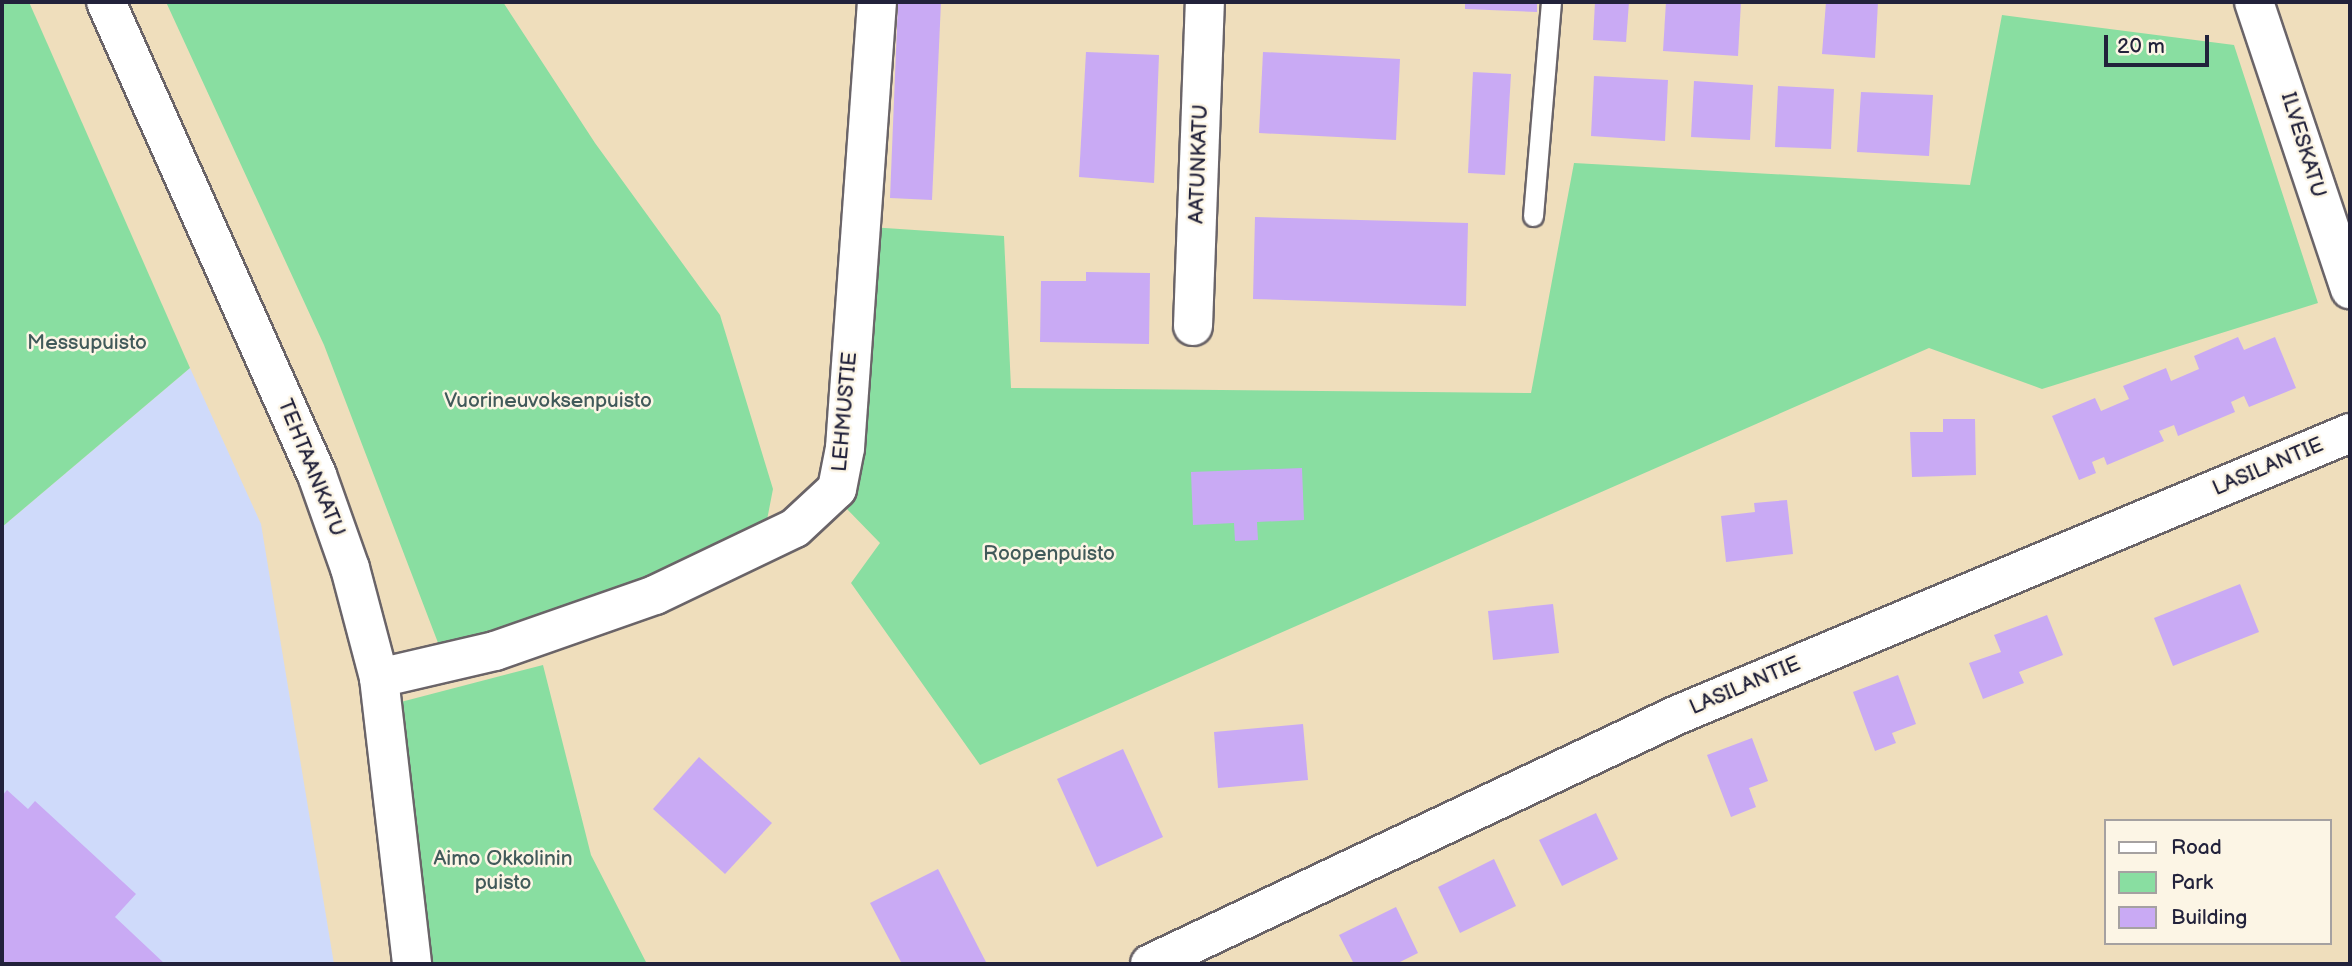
<!DOCTYPE html>
<style>
body{margin:0}
#map{position:relative;width:2352px;height:966px;overflow:hidden;background:#efdebc;font-family:"Balsamiq Sans",sans-serif}
div>[style]{position:absolute}
[style*='--x']{left:calc(var(--x)*1px);top:calc(var(--y)*1px);width:calc(var(--w)*1px);rotate:calc(var(--a)*1deg)}
.built>*{inset:0;background:#cfdafa}
.green>*{inset:0;background:#89dea1}
.building>*{inset:0;background:#c9aaf4}
.roads{filter:drop-shadow(2px 0 #6a6468) drop-shadow(-2px 0 #6a6468) drop-shadow(0 2px #6a6468) drop-shadow(0 -2px #6a6468)}
.lane>*{height:19px;margin:-9.5px;padding:0 9.5px;transform-origin:9.5px;border-radius:9.5px;background:#fff}
.street>*{height:38px;margin:-19px;padding:0 19px;transform-origin:19px;border-radius:19px;background:#fff}
span{translate:-50% -50%;white-space:nowrap;text-align:center;line-height:1.15;-webkit-text-stroke:5px #fcf5e5;paint-order:stroke}
.street-label{font-size:21px;color:#22223b}
.park-label{font-size:21px;color:#415a5a}
.frame{position:absolute;inset:0;border:4px solid #22223b;pointer-events:none}
.legend{position:absolute;left:2104px;top:819px;width:228px;height:126px;box-sizing:border-box;background:#fcf5e5;border:2px solid #a5a1a1;margin:0;padding:9px 12px;list-style:none;font-size:21px;color:#22223b}
.legend li{display:flex;align-items:center;gap:14px;height:35px}
.legend b{width:35px;border:2px solid #a5a1a1}
.scale{position:absolute;left:2104px;top:35px;width:105px;height:32px;box-sizing:border-box;border:4px solid #22223b;border-top:0;padding-left:9px;font-size:21px;line-height:24px;white-space:nowrap;color:#22223b;-webkit-text-stroke:5px #fcf5e5;paint-order:stroke}
</style>
<div id="map">
<div class="built">
<div style="clip-path:polygon(190px 368px,261px 524px,334px 964px,2px 964px,2px 527px)"></div>
</div>
<div class="green">
<div style="clip-path:polygon(2px 2px,29px 2px,190px 368px,2px 527px)"></div>
<div style="clip-path:polygon(166px 2px,503px 2px,595px 143px,720px 315px,773px 489px,767px 520px,570px 613px,440px 648px,324px 345px)"></div>
<div style="clip-path:polygon(2002px 15px,2234px 45px,2318px 303px,2042px 389px,1929px 348px,980px 765px,851px 583px,880px 543px,844px 506px,870px 227px,1004px 236px,1011px 388px,1531px 393px,1574px 163px,1970px 185px)"></div>
<div style="clip-path:polygon(543px 665px,591px 855px,647px 964px,425px 964px,397px 703px)"></div>
</div>
<div class="building">
<div style="clip-path:polygon(898px 2px,941px 2px,932px 200px,890px 198px)"></div>
<div style="clip-path:polygon(1465px 2px,1537px 2px,1537px 12px,1465px 9px)"></div>
<div style="clip-path:polygon(1595px 2px,1629px 2px,1626px 42px,1593px 40px)"></div>
<div style="clip-path:polygon(1666px 2px,1741px 2px,1738px 56px,1663px 51px)"></div>
<div style="clip-path:polygon(1826px 2px,1878px 2px,1875px 58px,1822px 54px)"></div>
<div style="clip-path:polygon(1086px 52px,1159px 55px,1154px 183px,1079px 177px)"></div>
<div style="clip-path:polygon(1263px 52px,1400px 59px,1396px 140px,1259px 133px)"></div>
<div style="clip-path:polygon(1473px 72px,1511px 74px,1505px 175px,1468px 173px)"></div>
<div style="clip-path:polygon(1594px 76px,1668px 80px,1665px 141px,1591px 136px)"></div>
<div style="clip-path:polygon(1694px 81px,1753px 85px,1750px 140px,1691px 137px)"></div>
<div style="clip-path:polygon(1778px 86px,1834px 89px,1831px 149px,1775px 147px)"></div>
<div style="clip-path:polygon(1861px 92px,1933px 95px,1929px 156px,1857px 152px)"></div>
<div style="clip-path:polygon(1255px 217px,1468px 223px,1466px 306px,1253px 299px)"></div>
<div style="clip-path:polygon(1086px 272px,1150px 273px,1149px 344px,1040px 342px,1041px 281px,1086px 281px)"></div>
<div style="clip-path:polygon(2238px 337px,2244px 350px,2275px 337px,2296px 388px,2249px 407px,2244px 396px,2231px 402px,2235px 412px,2178px 436px,2174px 425px,2159px 431px,2164px 441px,2107px 465px,2104px 457px,2092px 462px,2096px 473px,2079px 480px,2052px 416px,2095px 398px,2101px 411px,2129px 399px,2123px 386px,2166px 368px,2171px 381px,2199px 369px,2194px 356px)"></div>
<div style="clip-path:polygon(1943px 419px,1975px 419px,1976px 475px,1912px 477px,1910px 432px,1943px 432px)"></div>
<div style="clip-path:polygon(1302px 468px,1304px 520px,1257px 522px,1258px 540px,1235px 541px,1234px 523px,1193px 525px,1191px 472px)"></div>
<div style="clip-path:polygon(1787px 500px,1793px 554px,1726px 562px,1721px 516px,1755px 512px,1754px 503px)"></div>
<div style="clip-path:polygon(2240px 584px,2259px 632px,2173px 666px,2154px 618px)"></div>
<div style="clip-path:polygon(1553px 604px,1559px 653px,1493px 660px,1488px 611px)"></div>
<div style="clip-path:polygon(2047px 615px,2063px 655px,2019px 672px,2024px 683px,1983px 699px,1969px 663px,2001px 652px,1994px 635px)"></div>
<div style="clip-path:polygon(1898px 675px,1916px 724px,1892px 733px,1896px 743px,1875px 751px,1853px 692px)"></div>
<div style="clip-path:polygon(1303px 724px,1308px 780px,1218px 788px,1214px 732px)"></div>
<div style="clip-path:polygon(1752px 738px,1768px 781px,1749px 788px,1756px 807px,1731px 817px,1707px 755px)"></div>
<div style="clip-path:polygon(1123px 749px,1163px 837px,1097px 867px,1057px 779px)"></div>
<div style="clip-path:polygon(699px 757px,772px 823px,725px 874px,653px 809px)"></div>
<div style="clip-path:polygon(7px 790px,28px 809px,35px 801px,136px 894px,115px 917px,165px 964px,2px 964px,2px 796px)"></div>
<div style="clip-path:polygon(1596px 813px,1618px 859px,1562px 886px,1539px 840px)"></div>
<div style="clip-path:polygon(1494px 859px,1516px 906px,1460px 933px,1438px 887px)"></div>
<div style="clip-path:polygon(938px 869px,987px 964px,902px 964px,870px 903px)"></div>
<div style="clip-path:polygon(1396px 907px,1418px 953px,1396px 964px,1354px 964px,1339px 935px)"></div>
</div>
<div class="roads">
<div class="lane">
<div style="--x:1533;--y:216;--w:215;--a:-85.2"></div>
</div>
<div class="street">
<div style="--x:106;--y:2;--w:518;--a:65.96"></div>
<div style="--x:317;--y:475;--w:99;--a:70.5"></div>
<div style="--x:350;--y:568;--w:114;--a:75.2"></div>
<div style="--x:379;--y:678;--w:288;--a:83.4"></div>
<div style="--x:2254;--y:2;--w:303;--a:71.5"></div>
<div style="--x:1193;--y:326;--w:324;--a:-87.9"></div>
<div style="--x:379;--y:678;--w:119;--a:-13.1"></div>
<div style="--x:495;--y:651;--w:170;--a:-19.3"></div>
<div style="--x:655;--y:595;--w:155;--a:-25.6"></div>
<div style="--x:795;--y:528;--w:57;--a:-42.9"></div>
<div style="--x:837;--y:489;--w:42;--a:-79"></div>
<div style="--x:845;--y:448;--w:447;--a:-85.9"></div>
<div style="--x:1150;--y:964;--w:583;--a:-25.29"></div>
<div style="--x:1677;--y:715;--w:730;--a:-22.73"></div>
</div>
</div>
<div class="street-label">
<span style="left:2303px;top:145px;rotate:73deg">ILVESKATU</span>
<span style="left:1199px;top:164px;rotate:-88deg">AATUNKATU</span>
<span style="left:845px;top:412px;rotate:-85deg">LEHMUSTIE</span>
<span style="left:2268px;top:467px;rotate:-23deg">LASILANTIE</span>
<span style="left:311px;top:468px;rotate:68deg">TEHTAANKATU</span>
<span style="left:1745px;top:686px;rotate:-23deg">LASILANTIE</span>
</div>
<div class="park-label">
<span style="left:87px;top:343px">Messupuisto</span>
<span style="left:548px;top:401px">Vuorineuvoksenpuisto</span>
<span style="left:1049px;top:554px">Roopenpuisto</span>
<span style="left:503px;top:871px">Aimo Okkolinin<br>puisto</span>
</div>
<div class="frame"></div>
<ul class="legend">
<li><b style="height:9px;background:#fff"></b>Road</li>
<li><b style="height:19px;background:#89dea1"></b>Park</li>
<li><b style="height:19px;background:#c9aaf4"></b>Building</li>
</ul>
<div class="scale">20 m</div>
</div>
